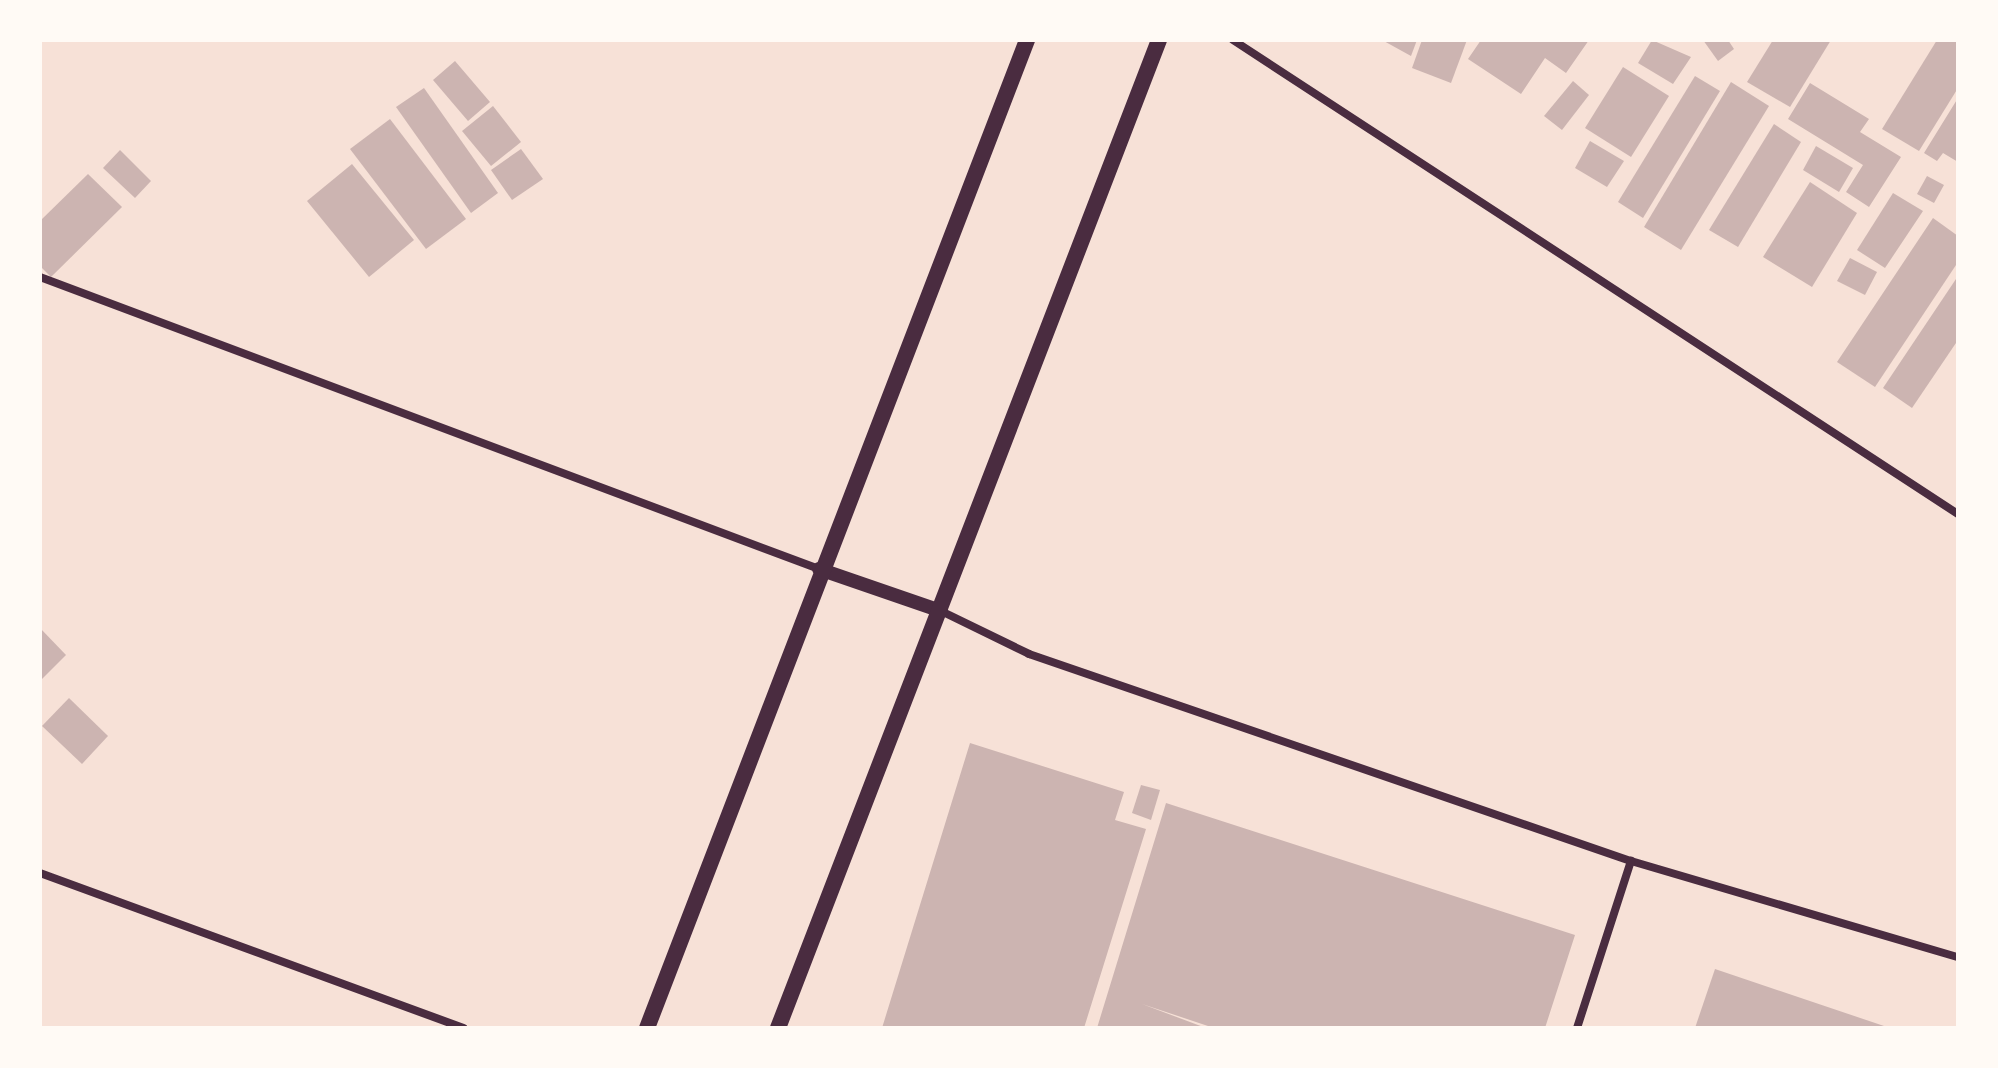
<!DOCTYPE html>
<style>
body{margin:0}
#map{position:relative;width:1998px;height:1068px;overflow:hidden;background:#f7e1d7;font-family:"Exo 2",sans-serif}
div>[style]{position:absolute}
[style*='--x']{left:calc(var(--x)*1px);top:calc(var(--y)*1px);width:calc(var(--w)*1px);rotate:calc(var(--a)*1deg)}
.building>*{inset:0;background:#ccb4b1}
.minor>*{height:8px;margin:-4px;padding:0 4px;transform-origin:4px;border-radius:4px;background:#4a2c40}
.tertiary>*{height:14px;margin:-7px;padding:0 7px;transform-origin:7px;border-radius:7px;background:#4a2c40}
.secondary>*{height:16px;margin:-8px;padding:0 8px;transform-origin:8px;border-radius:8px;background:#4a2c40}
span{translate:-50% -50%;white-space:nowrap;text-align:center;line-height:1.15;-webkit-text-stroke:8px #fffaf5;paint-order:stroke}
.frame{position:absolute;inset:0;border:42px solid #fffaf5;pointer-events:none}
</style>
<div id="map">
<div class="building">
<div style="clip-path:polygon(1382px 40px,1417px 40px,1411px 56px)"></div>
<div style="clip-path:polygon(1422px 40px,1467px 40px,1451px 83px,1412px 68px)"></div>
<div style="clip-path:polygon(1481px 40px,1589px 40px,1566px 73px,1545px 58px,1521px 94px,1468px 59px)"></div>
<div style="clip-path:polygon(1652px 40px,1691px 57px,1673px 84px,1638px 63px)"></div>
<div style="clip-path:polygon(1703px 40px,1728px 40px,1734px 49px,1718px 61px)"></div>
<div style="clip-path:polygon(1773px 40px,1831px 40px,1790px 107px,1747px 82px)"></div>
<div style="clip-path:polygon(1937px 40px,1958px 40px,1958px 88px,1919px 151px,1882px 129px)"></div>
<div style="clip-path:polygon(455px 61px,490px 102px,468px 121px,433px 80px)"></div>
<div style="clip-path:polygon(1623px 67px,1669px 96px,1631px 157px,1585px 128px)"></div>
<div style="clip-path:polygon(1695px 76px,1720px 91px,1643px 218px,1618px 202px)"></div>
<div style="clip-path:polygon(1573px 81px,1589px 95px,1562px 130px,1544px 116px)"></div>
<div style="clip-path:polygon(1731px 82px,1769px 106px,1681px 250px,1644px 227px)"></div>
<div style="clip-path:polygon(1810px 83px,1869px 119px,1860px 132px,1901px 157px,1869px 207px,1846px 192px,1863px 165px,1788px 119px)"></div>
<div style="clip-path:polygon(424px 88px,498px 193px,471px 213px,396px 107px)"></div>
<div style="clip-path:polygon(1958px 98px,1958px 162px,1943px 153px,1937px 161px,1924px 153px)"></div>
<div style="clip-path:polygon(493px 106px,521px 142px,491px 166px,462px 131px)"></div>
<div style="clip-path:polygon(390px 119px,466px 219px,426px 249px,350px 149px)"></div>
<div style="clip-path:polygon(1774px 124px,1801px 142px,1738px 247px,1709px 230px)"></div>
<div style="clip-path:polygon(1590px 141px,1624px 161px,1607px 187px,1575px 168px)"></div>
<div style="clip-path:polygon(1816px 146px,1853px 168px,1839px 192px,1803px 170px)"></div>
<div style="clip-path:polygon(521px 149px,543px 179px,512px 200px,491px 170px)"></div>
<div style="clip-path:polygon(120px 150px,151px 181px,135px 198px,103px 168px)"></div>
<div style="clip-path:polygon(352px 164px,414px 240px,369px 277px,307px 201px)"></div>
<div style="clip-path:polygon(88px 174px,122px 207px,51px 277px,40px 266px,40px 221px)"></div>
<div style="clip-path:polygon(1927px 176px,1944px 185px,1934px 203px,1917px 194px)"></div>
<div style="clip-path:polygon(1810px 182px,1857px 213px,1812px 287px,1763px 257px)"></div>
<div style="clip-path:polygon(1893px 193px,1923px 211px,1885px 268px,1857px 250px)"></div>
<div style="clip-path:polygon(1933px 218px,1958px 236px,1958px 262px,1875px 387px,1837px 362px)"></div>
<div style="clip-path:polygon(1850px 258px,1877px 272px,1865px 295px,1837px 281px)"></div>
<div style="clip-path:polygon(1958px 276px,1958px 340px,1912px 408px,1883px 388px)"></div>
<div style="clip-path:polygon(40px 628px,66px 655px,40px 681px)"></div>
<div style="clip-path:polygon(69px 698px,108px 736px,82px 764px,42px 726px)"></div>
<div style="clip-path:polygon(970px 743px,1124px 792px,1115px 820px,1146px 829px,1084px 1028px,882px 1028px)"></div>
<div style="clip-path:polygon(1141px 785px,1160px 790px,1151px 820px,1132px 813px)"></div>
<div style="clip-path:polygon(1166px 803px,1575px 935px,1545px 1028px,1214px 1028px,1142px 1004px,1206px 1028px,1097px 1028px)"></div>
<div style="clip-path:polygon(1715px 969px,1887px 1027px,1886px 1028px,1695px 1028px)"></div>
</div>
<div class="minor">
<div style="--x:1233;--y:40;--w:866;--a:33.18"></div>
<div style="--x:40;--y:277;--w:832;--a:20.55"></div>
<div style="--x:941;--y:611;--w:98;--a:26"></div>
<div style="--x:1029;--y:654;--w:637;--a:18.98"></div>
<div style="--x:1631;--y:861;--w:341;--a:16.4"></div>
<div style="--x:40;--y:873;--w:451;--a:20.1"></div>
<div style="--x:1577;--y:1028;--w:176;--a:-72.1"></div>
</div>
<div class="tertiary">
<div style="--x:819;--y:569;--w:129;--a:19"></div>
</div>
<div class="secondary">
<div style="--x:647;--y:1028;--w:1059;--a:-68.96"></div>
<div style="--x:778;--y:1028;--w:1059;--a:-68.91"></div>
</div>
<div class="frame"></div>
</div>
